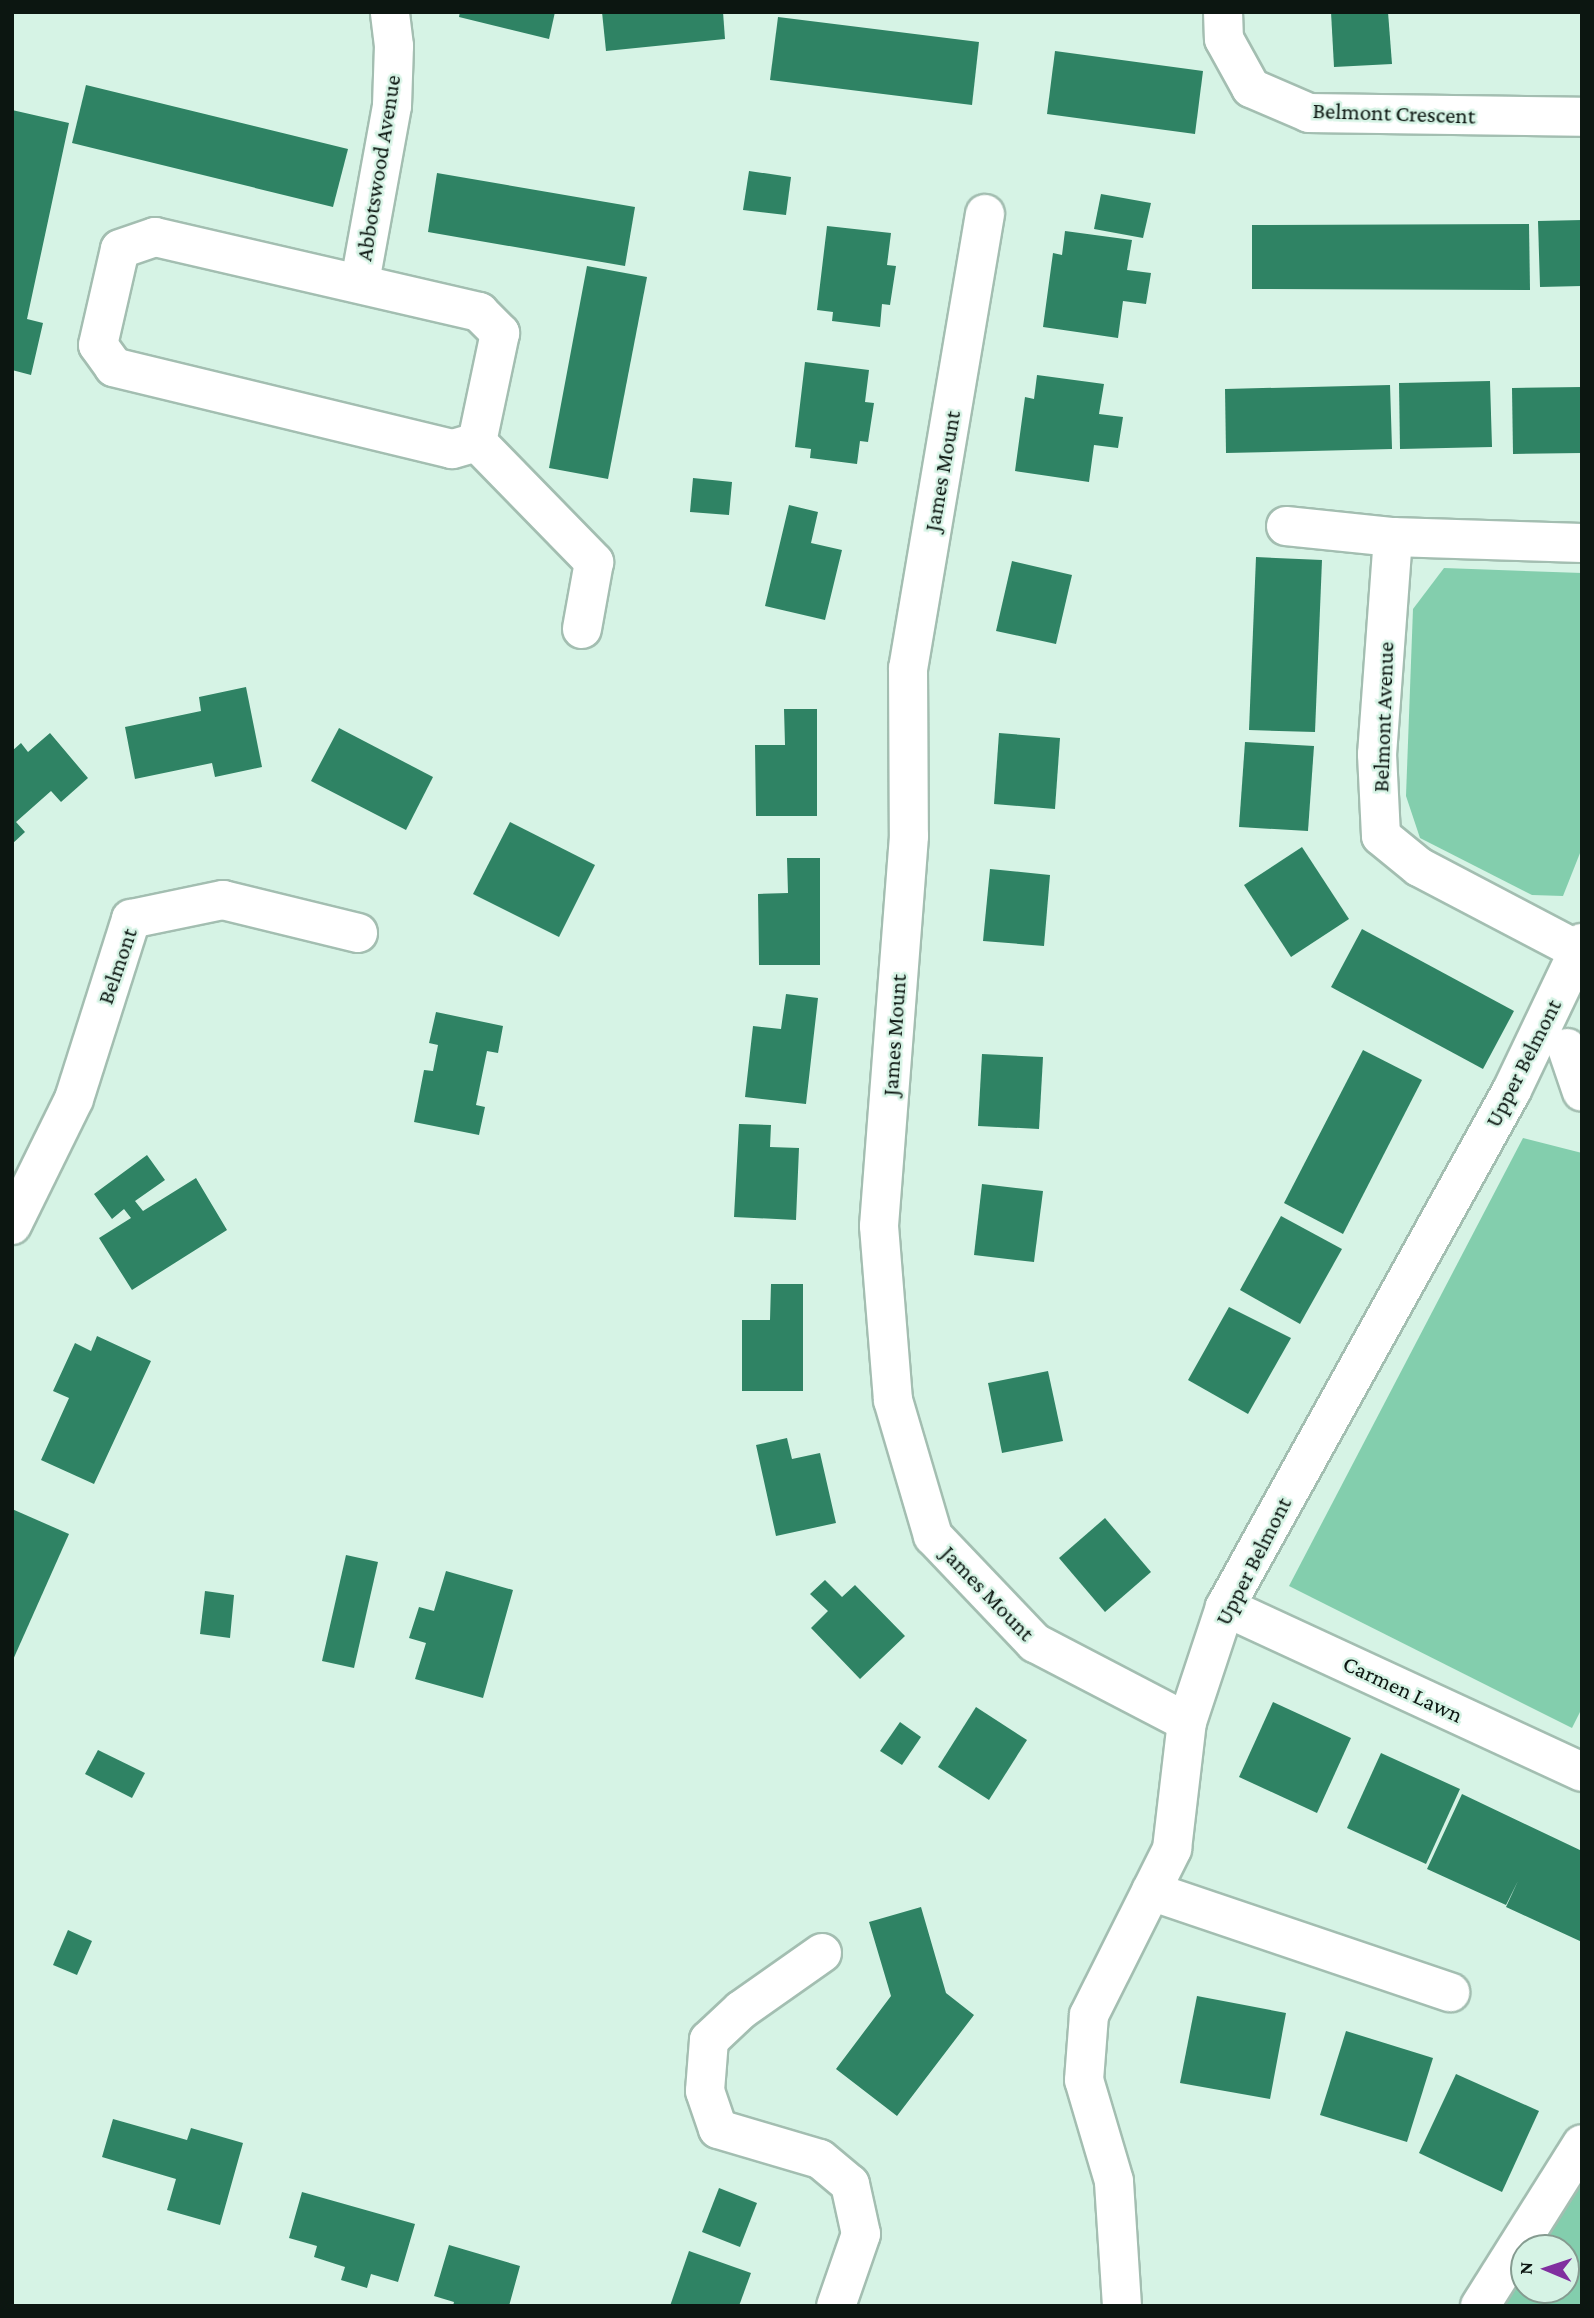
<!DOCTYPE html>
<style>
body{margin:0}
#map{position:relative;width:1594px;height:2318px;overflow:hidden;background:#d6f3e5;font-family:"Crimson Pro",serif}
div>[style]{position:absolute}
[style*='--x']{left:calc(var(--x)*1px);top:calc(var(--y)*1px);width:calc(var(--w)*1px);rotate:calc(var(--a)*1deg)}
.green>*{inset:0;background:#83cead}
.building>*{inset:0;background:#2f8364}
.roads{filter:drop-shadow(2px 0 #a3beb1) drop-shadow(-2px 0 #a3beb1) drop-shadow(0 2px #a3beb1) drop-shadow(0 -2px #a3beb1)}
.minor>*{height:38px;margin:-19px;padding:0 19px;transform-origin:19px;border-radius:19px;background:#fff}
span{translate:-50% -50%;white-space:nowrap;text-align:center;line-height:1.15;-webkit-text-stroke:5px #d6f3e5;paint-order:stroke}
.street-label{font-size:23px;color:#0c1611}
.frame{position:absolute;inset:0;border:14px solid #0c1611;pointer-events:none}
.north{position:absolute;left:1510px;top:2234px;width:70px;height:70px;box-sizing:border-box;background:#d6f3e5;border:2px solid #859b90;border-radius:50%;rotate:272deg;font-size:19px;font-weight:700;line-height:28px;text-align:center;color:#0c1611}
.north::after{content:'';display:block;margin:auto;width:24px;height:32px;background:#802f9f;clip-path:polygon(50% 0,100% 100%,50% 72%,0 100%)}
</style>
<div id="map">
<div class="green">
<div style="clip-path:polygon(1444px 568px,1582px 573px,1582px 848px,1563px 896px,1532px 895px,1420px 838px,1406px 796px,1413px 609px)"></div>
<div style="clip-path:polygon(1523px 1138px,1582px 1153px,1582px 1708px,1572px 1728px,1289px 1586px)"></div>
<div style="clip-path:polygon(1582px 2181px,1582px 2306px,1499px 2306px,1524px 2268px,1524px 2290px,1566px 2290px,1566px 2248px,1537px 2248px)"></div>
</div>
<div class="building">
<div style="clip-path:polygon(460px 12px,555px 12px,549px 39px,459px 17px)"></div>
<div style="clip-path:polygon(602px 12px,723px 12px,725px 39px,606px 51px)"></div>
<div style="clip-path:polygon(1331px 12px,1388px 12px,1392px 64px,1334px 67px)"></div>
<div style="clip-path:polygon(778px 17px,979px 42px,972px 105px,770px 80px)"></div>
<div style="clip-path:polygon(1055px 51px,1203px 71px,1195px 134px,1047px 114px)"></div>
<div style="clip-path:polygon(86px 85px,348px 149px,333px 207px,72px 143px)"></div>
<div style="clip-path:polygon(12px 110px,69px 123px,27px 319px,43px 323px,31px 375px,12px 370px)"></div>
<div style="clip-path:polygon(749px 171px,791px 177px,786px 215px,743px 210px)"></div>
<div style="clip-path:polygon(437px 173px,635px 207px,625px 266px,428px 232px)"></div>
<div style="clip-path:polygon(1101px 194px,1151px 203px,1143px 238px,1094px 229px)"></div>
<div style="clip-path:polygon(1582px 220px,1582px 286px,1540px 287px,1538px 221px)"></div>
<div style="clip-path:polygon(1529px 224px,1530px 290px,1252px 289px,1252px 225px)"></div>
<div style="clip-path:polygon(827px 226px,891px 233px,887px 265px,896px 266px,890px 305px,882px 304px,880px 327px,832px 321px,833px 312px,817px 310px)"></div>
<div style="clip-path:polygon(1065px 231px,1132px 240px,1127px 270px,1151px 273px,1146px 304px,1123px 301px,1118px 338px,1043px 327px,1053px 253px,1062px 255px)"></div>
<div style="clip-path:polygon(587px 266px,647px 277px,608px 479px,549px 468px)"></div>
<div style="clip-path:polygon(805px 362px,869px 370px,865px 402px,874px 403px,868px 442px,860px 441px,857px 464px,810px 458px,811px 449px,795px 447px)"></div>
<div style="clip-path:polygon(1037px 375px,1104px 384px,1099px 414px,1123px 417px,1118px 448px,1094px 445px,1089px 482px,1015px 471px,1025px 397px,1034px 399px)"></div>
<div style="clip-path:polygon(1490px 381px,1492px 447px,1400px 449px,1399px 383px)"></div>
<div style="clip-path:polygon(1390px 385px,1392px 449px,1226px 453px,1225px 389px)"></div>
<div style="clip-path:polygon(1582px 387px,1582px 453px,1513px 454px,1512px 388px)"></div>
<div style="clip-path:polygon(693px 478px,732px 482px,729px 515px,690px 512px)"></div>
<div style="clip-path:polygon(789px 505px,818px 512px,811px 543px,842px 550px,825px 620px,765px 606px)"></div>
<div style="clip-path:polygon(1256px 557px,1322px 560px,1315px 732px,1249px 730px)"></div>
<div style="clip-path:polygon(1012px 561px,1072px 575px,1056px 644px,996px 631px)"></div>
<div style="clip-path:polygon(246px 687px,262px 767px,215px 777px,212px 763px,135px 779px,125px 727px,201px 711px,199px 697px)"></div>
<div style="clip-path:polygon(784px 709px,817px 709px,817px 816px,756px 816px,755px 745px,785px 745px)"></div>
<div style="clip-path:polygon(339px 728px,433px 777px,406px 830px,311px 781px)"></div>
<div style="clip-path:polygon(50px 733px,88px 778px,61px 802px,51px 791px,16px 822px,25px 832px,12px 844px,12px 751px,21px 743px,28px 752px)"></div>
<div style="clip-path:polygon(999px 733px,1060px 738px,1055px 809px,994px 804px)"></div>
<div style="clip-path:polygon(1245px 742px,1314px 746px,1308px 831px,1239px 827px)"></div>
<div style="clip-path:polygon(510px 822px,595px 865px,559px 937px,473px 894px)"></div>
<div style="clip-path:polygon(1302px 847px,1349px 919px,1291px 957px,1244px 885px)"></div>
<div style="clip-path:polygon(787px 858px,820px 858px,820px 965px,759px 965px,758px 894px,788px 893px)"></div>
<div style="clip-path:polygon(990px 869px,1050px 875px,1044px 946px,983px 941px)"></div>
<div style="clip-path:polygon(1362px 929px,1514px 1011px,1483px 1069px,1331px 987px)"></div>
<div style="clip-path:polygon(786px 994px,818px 998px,806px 1104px,745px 1097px,753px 1026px,781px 1029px)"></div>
<div style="clip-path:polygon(436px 1012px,503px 1026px,498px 1053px,487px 1051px,476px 1105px,485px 1107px,479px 1135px,414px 1122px,424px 1070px,433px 1071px,438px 1045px,429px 1043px)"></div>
<div style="clip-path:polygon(1363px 1050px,1422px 1080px,1343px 1234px,1284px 1203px)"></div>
<div style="clip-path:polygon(982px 1054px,1043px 1057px,1039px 1129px,978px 1126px)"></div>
<div style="clip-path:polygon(739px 1124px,771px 1125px,770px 1147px,799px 1148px,796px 1220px,734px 1217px)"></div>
<div style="clip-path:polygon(147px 1155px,165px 1180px,135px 1201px,143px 1211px,196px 1178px,227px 1230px,132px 1290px,99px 1238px,131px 1218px,124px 1209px,112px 1219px,94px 1194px)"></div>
<div style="clip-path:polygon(982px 1184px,1043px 1191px,1034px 1262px,974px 1255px)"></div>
<div style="clip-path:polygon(1281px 1216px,1342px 1249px,1300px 1324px,1240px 1290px)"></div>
<div style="clip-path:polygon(771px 1284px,803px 1284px,803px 1391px,742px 1391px,742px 1320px,770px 1320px)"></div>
<div style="clip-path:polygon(1229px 1307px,1291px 1338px,1248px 1414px,1188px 1380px)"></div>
<div style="clip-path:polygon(97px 1336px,151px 1361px,94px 1484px,41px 1460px,69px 1398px,53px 1391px,75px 1343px,91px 1351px)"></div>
<div style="clip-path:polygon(1048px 1371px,1063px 1441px,1002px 1453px,988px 1383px)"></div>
<div style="clip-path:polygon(787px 1438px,792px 1459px,820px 1453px,836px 1523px,776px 1536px,756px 1445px)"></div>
<div style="clip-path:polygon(12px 1509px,69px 1534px,12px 1662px)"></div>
<div style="clip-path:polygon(1105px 1518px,1151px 1572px,1105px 1612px,1059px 1558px)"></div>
<div style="clip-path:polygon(346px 1555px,378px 1562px,354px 1668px,322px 1661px)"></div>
<div style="clip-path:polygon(446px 1571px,513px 1590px,483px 1698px,415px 1679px,426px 1643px,409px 1638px,419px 1607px,434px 1611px)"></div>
<div style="clip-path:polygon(825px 1580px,842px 1597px,855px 1585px,905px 1636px,860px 1679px,811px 1628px,828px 1611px,810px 1594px)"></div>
<div style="clip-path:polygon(205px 1591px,234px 1595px,230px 1638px,200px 1634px)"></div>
<div style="clip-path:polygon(1273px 1702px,1351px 1738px,1317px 1813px,1239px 1777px)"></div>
<div style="clip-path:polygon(976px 1707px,1027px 1740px,989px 1800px,938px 1767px)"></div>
<div style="clip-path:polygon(900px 1722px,921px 1737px,902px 1765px,880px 1751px)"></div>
<div style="clip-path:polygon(98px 1750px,145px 1773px,132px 1798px,85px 1774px)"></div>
<div style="clip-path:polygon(1381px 1753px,1460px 1789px,1426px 1864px,1347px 1828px)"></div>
<div style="clip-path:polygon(1462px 1794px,1582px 1851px,1582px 1942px,1506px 1907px,1518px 1881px,1506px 1905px,1427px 1869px)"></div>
<div style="clip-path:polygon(921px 1907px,946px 1993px,974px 2015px,897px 2116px,836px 2069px,891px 1996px,869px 1922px)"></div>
<div style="clip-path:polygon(68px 1930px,92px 1941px,77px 1975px,53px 1965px)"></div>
<div style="clip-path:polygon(1197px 1996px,1286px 2013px,1270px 2099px,1180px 2083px)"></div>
<div style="clip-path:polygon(1346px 2031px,1433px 2058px,1407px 2142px,1320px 2115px)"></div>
<div style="clip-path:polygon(1456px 2074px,1539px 2111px,1502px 2192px,1419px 2153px)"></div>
<div style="clip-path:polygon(113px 2119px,187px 2140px,191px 2128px,243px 2143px,220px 2225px,167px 2210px,176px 2179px,102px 2157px)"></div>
<div style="clip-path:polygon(719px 2188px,757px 2203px,740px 2247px,702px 2232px)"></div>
<div style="clip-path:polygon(302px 2192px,415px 2224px,398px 2282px,371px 2274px,367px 2288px,341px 2280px,345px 2267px,314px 2257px,317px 2246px,289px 2238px)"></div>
<div style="clip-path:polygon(449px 2245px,520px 2266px,509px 2306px,453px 2306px,454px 2302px,434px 2296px)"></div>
<div style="clip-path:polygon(689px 2251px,751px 2273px,739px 2306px,670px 2306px)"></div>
</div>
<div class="roads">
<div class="minor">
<div style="--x:1223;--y:12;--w:27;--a:88"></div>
<div style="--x:1224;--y:39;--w:56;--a:61.1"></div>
<div style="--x:1251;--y:88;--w:63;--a:23.3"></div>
<div style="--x:1309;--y:113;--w:273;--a:0.8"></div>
<div style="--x:985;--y:214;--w:460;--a:99.6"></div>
<div style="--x:908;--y:668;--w:168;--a:89.7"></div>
<div style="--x:909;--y:836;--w:391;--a:94.4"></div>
<div style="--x:879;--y:1226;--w:175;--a:85.4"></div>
<div style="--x:893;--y:1400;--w:142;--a:73.6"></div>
<div style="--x:933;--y:1536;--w:148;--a:46.4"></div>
<div style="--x:1035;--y:1643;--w:171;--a:27.5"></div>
<div style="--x:155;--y:237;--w:333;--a:13"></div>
<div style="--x:479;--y:312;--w:30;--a:45"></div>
<div style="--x:500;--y:333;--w:111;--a:101.9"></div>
<div style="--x:477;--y:442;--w:26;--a:164"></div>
<div style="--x:452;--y:449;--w:348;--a:-166.4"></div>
<div style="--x:114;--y:367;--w:27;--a:-126"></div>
<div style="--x:98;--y:345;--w:98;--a:-77.1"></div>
<div style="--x:120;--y:249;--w:37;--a:-19"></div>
<div style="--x:360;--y:282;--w:179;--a:-79.7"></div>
<div style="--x:392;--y:106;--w:60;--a:-88.1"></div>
<div style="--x:394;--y:46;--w:34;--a:-97"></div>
<div style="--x:477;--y:442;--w:168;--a:45.7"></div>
<div style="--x:594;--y:562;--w:68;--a:100.2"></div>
<div style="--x:1286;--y:526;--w:108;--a:5.9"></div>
<div style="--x:1393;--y:537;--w:189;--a:1.8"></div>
<div style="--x:1393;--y:537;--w:218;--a:94.2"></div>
<div style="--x:1377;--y:754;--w:82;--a:87.2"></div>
<div style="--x:1381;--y:836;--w:49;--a:39.2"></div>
<div style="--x:1419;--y:867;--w:181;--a:27.7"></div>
<div style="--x:1567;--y:1048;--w:46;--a:71.2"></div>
<div style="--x:12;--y:1225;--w:140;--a:-63.8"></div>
<div style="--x:74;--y:1099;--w:189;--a:-72.4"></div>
<div style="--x:131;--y:919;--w:94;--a:-11.7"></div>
<div style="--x:223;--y:900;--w:139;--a:13.7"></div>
<div style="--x:1225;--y:1607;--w:393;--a:24.8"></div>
<div style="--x:1151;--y:1891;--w:316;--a:18.7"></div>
<div style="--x:822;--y:1953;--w:99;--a:144.9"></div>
<div style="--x:741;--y:2010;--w:44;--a:136.8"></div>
<div style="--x:709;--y:2040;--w:51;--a:94.5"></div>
<div style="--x:705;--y:2091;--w:40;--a:71.1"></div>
<div style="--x:718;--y:2129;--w:106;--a:16.4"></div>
<div style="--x:820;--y:2159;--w:39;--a:40"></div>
<div style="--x:850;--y:2184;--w:51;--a:77.6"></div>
<div style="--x:861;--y:2234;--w:76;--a:109.1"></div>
<div style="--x:1122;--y:2306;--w:125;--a:-93.7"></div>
<div style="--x:1114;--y:2181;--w:105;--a:-106.5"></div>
<div style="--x:1084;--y:2080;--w:65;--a:-85.6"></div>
<div style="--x:1089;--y:2015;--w:186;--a:-63.4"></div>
<div style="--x:1172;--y:1849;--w:128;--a:-83.3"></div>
<div style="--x:1187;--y:1722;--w:121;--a:-71.7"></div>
<div style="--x:1225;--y:1607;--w:591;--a:-60.96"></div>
<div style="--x:1512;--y:1090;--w:163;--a:-64.5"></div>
<div style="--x:1480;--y:2306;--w:191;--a:-57.8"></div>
</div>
</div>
<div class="street-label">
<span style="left:1394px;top:113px;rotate:2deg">Belmont Crescent</span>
<span style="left:378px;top:168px;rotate:-81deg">Abbotswood Avenue</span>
<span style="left:942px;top:471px;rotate:-80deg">James Mount</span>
<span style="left:1383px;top:717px;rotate:-88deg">Belmont Avenue</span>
<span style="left:117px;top:966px;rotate:-71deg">Belmont</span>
<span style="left:894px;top:1035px;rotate:-86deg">James Mount</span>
<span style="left:1523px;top:1063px;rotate:-63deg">Upper Belmont</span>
<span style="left:1253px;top:1561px;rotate:-63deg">Upper Belmont</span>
<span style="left:988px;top:1593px;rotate:46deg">James Mount</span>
<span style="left:1403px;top:1689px;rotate:25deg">Carmen Lawn</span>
</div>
<div class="frame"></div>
<div class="north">N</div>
</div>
